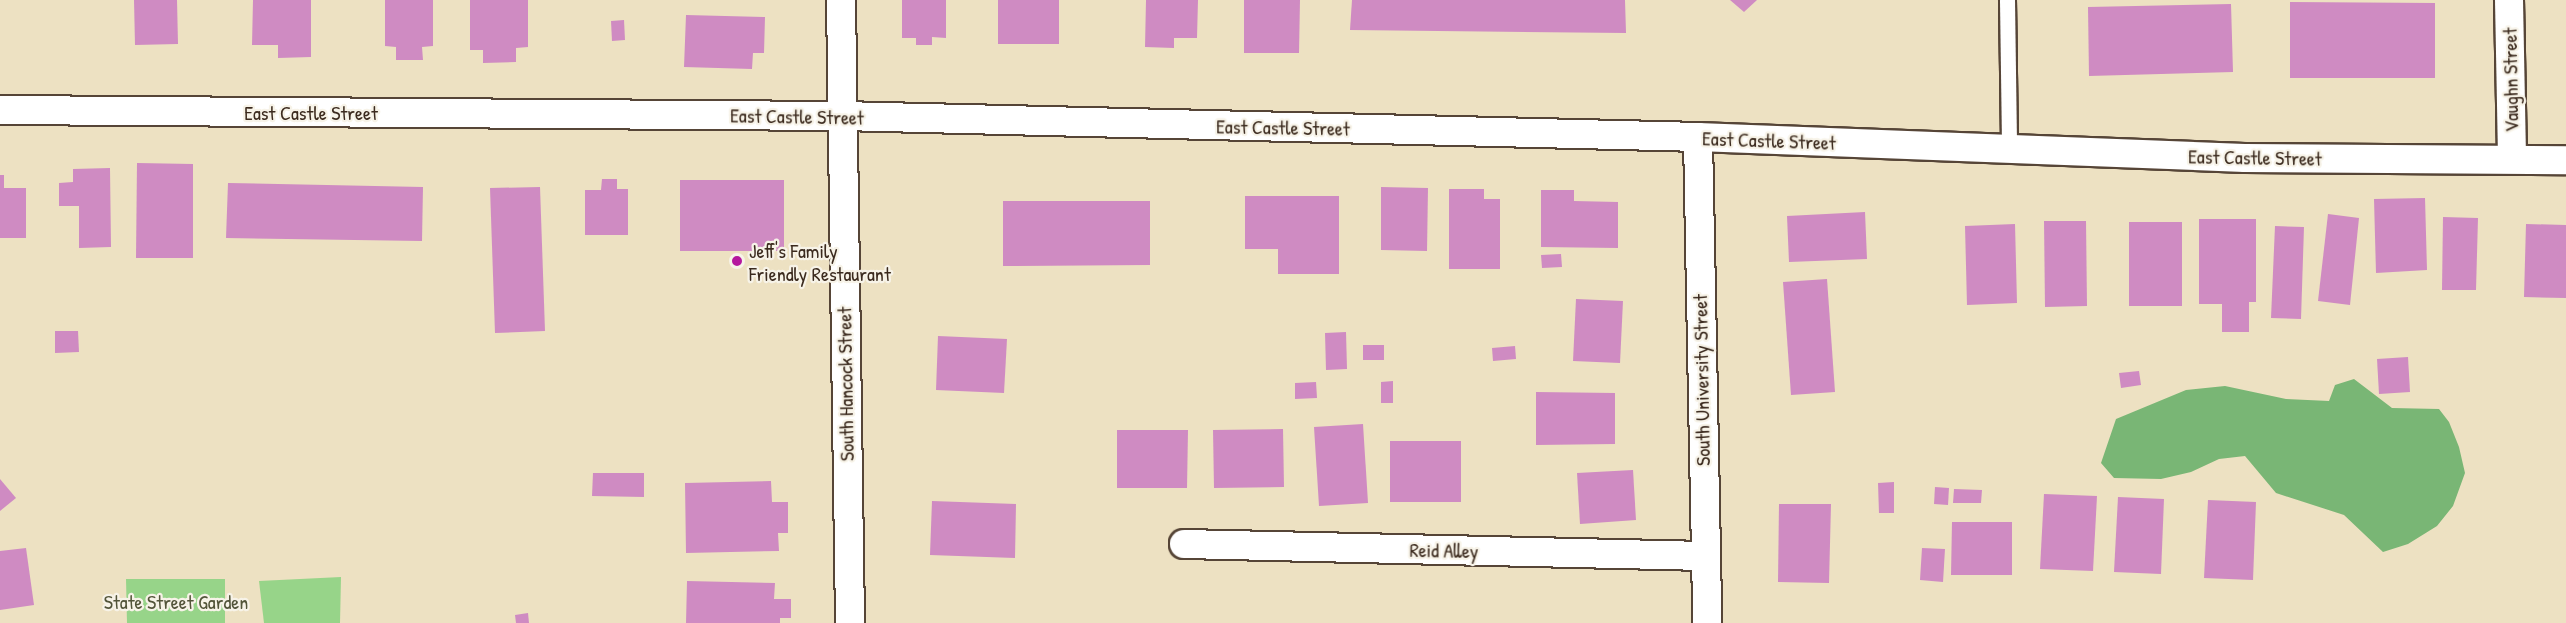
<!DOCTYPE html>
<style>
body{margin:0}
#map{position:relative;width:2566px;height:623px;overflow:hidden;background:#ede1c2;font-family:"Patrick Hand",sans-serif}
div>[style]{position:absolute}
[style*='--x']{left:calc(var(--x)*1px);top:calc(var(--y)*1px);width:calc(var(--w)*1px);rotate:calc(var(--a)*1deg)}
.green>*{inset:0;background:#97d489}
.forest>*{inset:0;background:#79b675}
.building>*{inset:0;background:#cf8bc2}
.roads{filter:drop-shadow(2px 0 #564537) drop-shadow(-2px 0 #564537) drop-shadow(0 2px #564537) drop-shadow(0 -2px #564537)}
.service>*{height:15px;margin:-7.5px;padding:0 7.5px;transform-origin:7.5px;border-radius:7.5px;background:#fff}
.minor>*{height:28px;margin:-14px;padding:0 14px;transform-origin:14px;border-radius:14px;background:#fff}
.dots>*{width:16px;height:16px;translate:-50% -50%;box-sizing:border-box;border:3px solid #f7f3e8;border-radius:50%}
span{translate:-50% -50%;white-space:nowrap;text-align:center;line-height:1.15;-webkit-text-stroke:4.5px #f7f3e8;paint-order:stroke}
.street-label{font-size:20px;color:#3b2a1e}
.poi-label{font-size:20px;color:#3b2a1e}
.left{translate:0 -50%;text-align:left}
.park-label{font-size:20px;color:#525439}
</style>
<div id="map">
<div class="green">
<div style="clip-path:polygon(341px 577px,340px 623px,264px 623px,259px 581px)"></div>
<div style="clip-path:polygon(126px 579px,225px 579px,225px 623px,127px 623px)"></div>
</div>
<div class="forest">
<div style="clip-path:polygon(2354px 379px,2392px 408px,2439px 409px,2449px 422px,2459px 447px,2465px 473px,2453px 506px,2437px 526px,2408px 544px,2383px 552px,2344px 515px,2276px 493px,2245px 456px,2219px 459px,2191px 472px,2161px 479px,2114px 478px,2101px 463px,2116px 419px,2186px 390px,2225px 386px,2286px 399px,2329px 401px,2335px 385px)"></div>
</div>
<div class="building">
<div style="clip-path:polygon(134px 0,177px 0,178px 44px,135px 45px)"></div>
<div style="clip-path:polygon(253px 0,311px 0,311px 57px,278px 58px,278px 45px,252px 45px)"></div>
<div style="clip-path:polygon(385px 0,433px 0,433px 46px,422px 47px,423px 60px,396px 60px,396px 47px,385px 46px)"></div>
<div style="clip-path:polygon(470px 0,528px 0,528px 47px,516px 48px,516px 62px,483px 63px,483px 50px,470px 50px)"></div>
<div style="clip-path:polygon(902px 0,946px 0,946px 38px,932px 37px,932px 45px,916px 45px,916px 38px,902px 38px)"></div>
<div style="clip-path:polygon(998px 0,1059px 0,1059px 44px,998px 44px)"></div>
<div style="clip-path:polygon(1146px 0,1198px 0,1197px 38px,1174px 38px,1174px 48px,1145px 47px)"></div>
<div style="clip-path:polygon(1244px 0,1300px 0,1299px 53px,1244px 53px)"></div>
<div style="clip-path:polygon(1352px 0,1625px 0,1626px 33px,1350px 30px)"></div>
<div style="clip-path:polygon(1730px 0,1757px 0,1744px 12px)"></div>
<div style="clip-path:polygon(2290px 2px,2435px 3px,2435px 78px,2290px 78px)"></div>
<div style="clip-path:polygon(2231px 4px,2233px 72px,2089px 76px,2088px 7px)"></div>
<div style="clip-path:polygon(686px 15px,765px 17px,764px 53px,753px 53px,752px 69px,684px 67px)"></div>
<div style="clip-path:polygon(624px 20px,625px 40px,612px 41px,611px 21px)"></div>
<div style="clip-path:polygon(137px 163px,193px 164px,193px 258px,136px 258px)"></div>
<div style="clip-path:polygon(110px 168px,111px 247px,79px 248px,79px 206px,59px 206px,59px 183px,73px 182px,73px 169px)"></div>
<div style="clip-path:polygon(0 175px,4px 175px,4px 188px,26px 188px,26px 238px,0 238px)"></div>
<div style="clip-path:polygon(602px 179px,617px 179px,617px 189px,628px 189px,628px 235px,585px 235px,585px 190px,601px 190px)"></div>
<div style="clip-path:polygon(680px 180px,784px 180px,784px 251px,680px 251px)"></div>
<div style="clip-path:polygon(228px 183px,423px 187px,422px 241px,226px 238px)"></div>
<div style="clip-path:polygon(540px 187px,545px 331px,495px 333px,490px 188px)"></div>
<div style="clip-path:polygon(1381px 187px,1428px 188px,1427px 251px,1381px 250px)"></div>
<div style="clip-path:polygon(1449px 189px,1484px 189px,1484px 199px,1500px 199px,1500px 269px,1449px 269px)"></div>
<div style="clip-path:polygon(1541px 190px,1574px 190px,1574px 201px,1618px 202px,1618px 248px,1541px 247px)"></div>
<div style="clip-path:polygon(1245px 196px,1339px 196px,1339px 274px,1278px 274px,1278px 249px,1245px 249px)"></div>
<div style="clip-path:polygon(2425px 198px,2427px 270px,2376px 273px,2374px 199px)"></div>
<div style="clip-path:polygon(1003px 201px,1150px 201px,1150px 265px,1003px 266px)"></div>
<div style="clip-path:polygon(1865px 212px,1867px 259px,1789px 262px,1787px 216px)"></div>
<div style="clip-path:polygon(2328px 214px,2359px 218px,2350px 305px,2318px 301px)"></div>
<div style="clip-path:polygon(2443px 217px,2478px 218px,2476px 290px,2442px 290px)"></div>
<div style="clip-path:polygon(2199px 219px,2256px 219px,2256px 302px,2249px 302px,2249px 332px,2222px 332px,2222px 304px,2199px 304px)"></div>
<div style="clip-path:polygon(2044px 221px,2086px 221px,2087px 306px,2045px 307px)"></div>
<div style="clip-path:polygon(2129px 222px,2182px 222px,2182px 306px,2129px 306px)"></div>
<div style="clip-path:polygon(2015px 224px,2017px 303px,1967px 305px,1965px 226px)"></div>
<div style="clip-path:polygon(2526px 224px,2566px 225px,2566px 298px,2524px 297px)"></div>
<div style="clip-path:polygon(2275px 226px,2304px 227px,2301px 319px,2271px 318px)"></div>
<div style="clip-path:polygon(1561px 254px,1562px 267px,1542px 268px,1541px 255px)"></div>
<div style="clip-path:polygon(1827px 279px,1835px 392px,1791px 395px,1783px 282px)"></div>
<div style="clip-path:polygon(1576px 299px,1623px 301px,1620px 363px,1573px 361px)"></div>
<div style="clip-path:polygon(55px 331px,78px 331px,79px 352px,55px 353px)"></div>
<div style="clip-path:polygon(1346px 332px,1347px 369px,1326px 370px,1325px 333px)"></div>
<div style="clip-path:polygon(938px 336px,1007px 339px,1004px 393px,936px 390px)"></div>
<div style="clip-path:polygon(1363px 345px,1384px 345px,1384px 360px,1363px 360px)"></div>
<div style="clip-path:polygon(1515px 346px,1516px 359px,1493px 361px,1492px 348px)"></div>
<div style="clip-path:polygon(2408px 357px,2410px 392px,2379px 394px,2377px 359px)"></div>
<div style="clip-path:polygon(2139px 371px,2141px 385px,2121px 388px,2119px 373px)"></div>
<div style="clip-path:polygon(1393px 381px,1393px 403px,1381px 403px,1381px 382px)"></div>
<div style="clip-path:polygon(1316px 382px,1317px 398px,1295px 399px,1295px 383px)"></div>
<div style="clip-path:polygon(1536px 392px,1615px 393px,1615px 444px,1536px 445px)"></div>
<div style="clip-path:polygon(1363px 424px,1368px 503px,1319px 506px,1314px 427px)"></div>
<div style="clip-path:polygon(1283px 429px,1284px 487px,1214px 488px,1213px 430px)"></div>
<div style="clip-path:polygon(1117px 430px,1188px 430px,1187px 488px,1117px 488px)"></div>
<div style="clip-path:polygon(1390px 441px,1461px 441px,1461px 502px,1390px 502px)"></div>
<div style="clip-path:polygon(1633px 470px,1636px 520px,1580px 524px,1577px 473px)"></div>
<div style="clip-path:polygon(593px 473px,644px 473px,644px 497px,592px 496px)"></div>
<div style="clip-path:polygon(0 479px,16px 498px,0 511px)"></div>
<div style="clip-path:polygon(771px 481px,772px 502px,788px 502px,788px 533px,778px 533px,779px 551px,686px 553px,685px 483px)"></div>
<div style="clip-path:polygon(1894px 482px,1894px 513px,1879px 513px,1878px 483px)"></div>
<div style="clip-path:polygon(1935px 487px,1949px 488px,1948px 505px,1934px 504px)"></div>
<div style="clip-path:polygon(1954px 489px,1982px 490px,1981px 503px,1953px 503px)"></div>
<div style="clip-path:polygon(2044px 494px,2097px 496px,2093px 571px,2040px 569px)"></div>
<div style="clip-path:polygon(2118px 497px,2164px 499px,2161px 574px,2114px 572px)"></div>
<div style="clip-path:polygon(2208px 500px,2256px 502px,2253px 580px,2204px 578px)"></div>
<div style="clip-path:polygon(932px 501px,1016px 504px,1015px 558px,930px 555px)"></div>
<div style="clip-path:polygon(1779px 504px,1831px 504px,1829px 583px,1778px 582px)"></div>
<div style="clip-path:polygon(1952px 522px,2012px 522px,2012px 575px,1951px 575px)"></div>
<div style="clip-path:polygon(26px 548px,34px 605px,0 610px,0 551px)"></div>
<div style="clip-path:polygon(1922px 548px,1945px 549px,1943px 582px,1920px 580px)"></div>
<div style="clip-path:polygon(687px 581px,775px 583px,774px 599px,791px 599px,791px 618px,780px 618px,780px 623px,686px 623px)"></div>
<div style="clip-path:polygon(528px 613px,529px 623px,516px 623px,515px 615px)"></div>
</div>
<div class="roads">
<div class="service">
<div style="--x:2007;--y:0;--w:149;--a:89.2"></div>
</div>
<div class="minor">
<div style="--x:841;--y:0;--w:623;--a:89.17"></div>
<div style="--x:2509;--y:0;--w:159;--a:88.9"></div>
<div style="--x:0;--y:110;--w:841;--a:0.41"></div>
<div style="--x:841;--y:116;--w:857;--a:1.4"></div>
<div style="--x:1698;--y:137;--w:547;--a:2.2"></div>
<div style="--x:2245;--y:158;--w:321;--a:0.4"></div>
<div style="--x:1698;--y:137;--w:486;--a:88.9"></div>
<div style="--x:1184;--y:544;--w:520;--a:1.32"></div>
</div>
</div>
<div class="dots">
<div style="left:737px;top:261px;background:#b5179e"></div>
</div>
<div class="street-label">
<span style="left:2510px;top:80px;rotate:-91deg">Vaughn Street</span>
<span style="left:311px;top:112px">East Castle Street</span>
<span style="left:797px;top:116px;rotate:1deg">East Castle Street</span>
<span style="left:1283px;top:127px;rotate:1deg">East Castle Street</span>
<span style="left:1769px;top:140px;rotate:2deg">East Castle Street</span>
<span style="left:2255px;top:157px;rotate:1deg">East Castle Street</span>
<span style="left:1701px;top:380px;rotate:-91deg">South University Street</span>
<span style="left:845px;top:384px;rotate:-91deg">South Hancock Street</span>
<span style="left:1444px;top:550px;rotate:1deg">Reid Alley</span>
</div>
<div class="poi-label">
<span class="left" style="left:749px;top:262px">Jeff's Family<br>Friendly Restaurant</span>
</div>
<div class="park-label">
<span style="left:176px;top:601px">State Street Garden</span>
</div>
</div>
